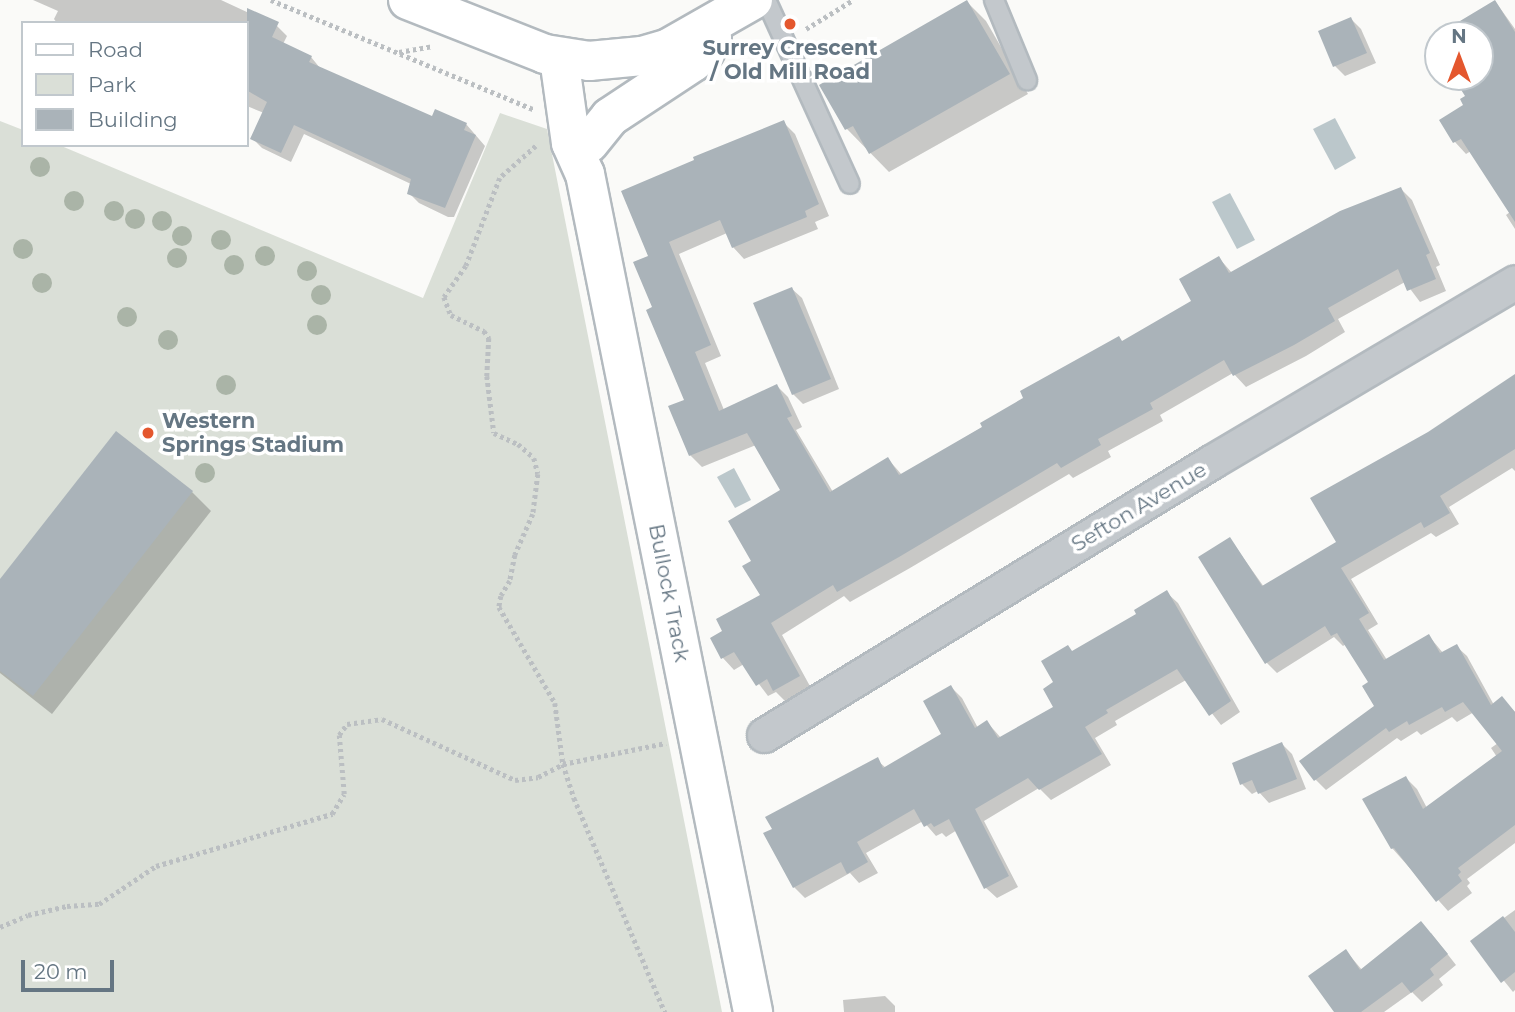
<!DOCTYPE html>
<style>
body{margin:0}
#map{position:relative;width:1515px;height:1012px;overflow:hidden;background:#fafaf8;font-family:Montserrat,sans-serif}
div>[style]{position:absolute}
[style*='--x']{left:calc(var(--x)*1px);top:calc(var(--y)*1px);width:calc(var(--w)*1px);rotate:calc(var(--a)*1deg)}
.green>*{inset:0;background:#dadfd7}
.water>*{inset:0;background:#bbc7cb}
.shadow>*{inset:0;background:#0003}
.building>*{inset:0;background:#aab3b9}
.path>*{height:4.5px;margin-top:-2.25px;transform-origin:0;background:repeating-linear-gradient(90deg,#bbbfc2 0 3.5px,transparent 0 7px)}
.roads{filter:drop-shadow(2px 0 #b3babf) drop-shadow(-2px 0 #b3babf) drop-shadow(0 2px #b3babf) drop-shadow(0 -2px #b3babf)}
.lane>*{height:18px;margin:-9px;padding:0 9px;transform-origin:9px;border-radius:9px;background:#c3c8cc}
.street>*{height:33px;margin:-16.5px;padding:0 16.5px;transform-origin:16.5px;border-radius:16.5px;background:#c3c8cc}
.secondary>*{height:38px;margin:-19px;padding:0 19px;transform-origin:19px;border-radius:19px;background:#fff}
.trees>*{width:20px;height:20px;margin:-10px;border-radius:50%;background:#aab4a7}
.dots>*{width:19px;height:19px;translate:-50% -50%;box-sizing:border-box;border:4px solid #fff;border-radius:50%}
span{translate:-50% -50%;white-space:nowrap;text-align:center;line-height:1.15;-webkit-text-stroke:7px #fff;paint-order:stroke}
.poi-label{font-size:21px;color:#657683;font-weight:700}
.left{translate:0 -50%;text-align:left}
.street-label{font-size:21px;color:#657683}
.legend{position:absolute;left:21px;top:21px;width:228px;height:126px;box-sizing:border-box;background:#fff;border:2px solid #c1c8cd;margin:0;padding:9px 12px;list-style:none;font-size:21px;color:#657683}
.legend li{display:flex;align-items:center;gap:14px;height:35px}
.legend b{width:35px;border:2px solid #c1c8cd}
.north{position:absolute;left:1424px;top:21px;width:70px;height:70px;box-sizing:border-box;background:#fff;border:2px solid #c1c8cd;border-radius:50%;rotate:0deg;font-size:19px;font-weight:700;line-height:28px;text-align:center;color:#657683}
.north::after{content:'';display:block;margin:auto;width:24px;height:32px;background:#e4572e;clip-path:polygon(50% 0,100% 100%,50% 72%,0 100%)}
.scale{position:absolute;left:21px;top:960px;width:93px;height:32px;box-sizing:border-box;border:4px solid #657683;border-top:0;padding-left:9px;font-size:21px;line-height:24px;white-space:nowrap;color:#657683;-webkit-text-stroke:5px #fff;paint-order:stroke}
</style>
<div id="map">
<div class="green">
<div style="clip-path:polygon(500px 113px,547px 129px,722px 1012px,0 1012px,0 121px,23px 130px,23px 145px,59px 145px,423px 298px)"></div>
</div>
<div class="water">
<div style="clip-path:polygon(1335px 118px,1356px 158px,1335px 170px,1313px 129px)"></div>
<div style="clip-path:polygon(1230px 193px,1255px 240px,1237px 249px,1212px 202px)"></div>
<div style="clip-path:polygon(734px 468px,751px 500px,735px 508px,717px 477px)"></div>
</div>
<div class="shadow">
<div style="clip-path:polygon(33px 0,221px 0,277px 26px,287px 36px,283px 44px,311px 57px,320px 68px,433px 119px,466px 124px,485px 146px,454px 217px,448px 217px,419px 203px,409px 193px,411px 184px,304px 134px,291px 162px,262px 148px,252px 138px,264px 113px,247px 106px,247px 23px,57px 23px,54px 19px,58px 11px)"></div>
<div style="clip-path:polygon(1495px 1px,1515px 29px,1515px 229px,1506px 215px,1510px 212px,1471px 151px,1466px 154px,1455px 142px,1442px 121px,1466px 106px,1468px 97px,1456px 77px,1480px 77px,1480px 35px,1440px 35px)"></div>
<div style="clip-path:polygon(967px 2px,986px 21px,1028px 94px,889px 172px,847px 129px,822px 86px)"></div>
<div style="clip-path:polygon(1351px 19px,1361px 29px,1376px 63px,1345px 76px,1335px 66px,1320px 32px)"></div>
<div style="clip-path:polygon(783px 122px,795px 134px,829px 216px,815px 222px,818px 229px,744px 259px,733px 247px,727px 233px,679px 254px,721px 356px,705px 363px,724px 410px,777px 386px,788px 397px,802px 427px,796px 430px,833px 492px,888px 459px,902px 475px,1194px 301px,1219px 258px,1232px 273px,1401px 189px,1412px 200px,1440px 265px,1436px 267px,1446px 291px,1420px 302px,1405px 282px,1338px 319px,1345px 332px,1306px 356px,1246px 387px,1233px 373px,1160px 415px,1163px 421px,1108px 451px,1111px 457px,1073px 478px,1069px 474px,910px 568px,850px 602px,844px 596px,782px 635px,811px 688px,786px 702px,776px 692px,768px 696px,744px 664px,734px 670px,723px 658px,712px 639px,725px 632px,762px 596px,754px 561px,782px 490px,756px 445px,702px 467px,690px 455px,686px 401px,654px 308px,651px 257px)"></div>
<div style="clip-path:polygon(792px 289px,802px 298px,839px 389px,803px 404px,793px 394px)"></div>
<div style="clip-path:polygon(1515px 381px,1515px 471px,1512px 468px,1449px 507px,1459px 524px,1436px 537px,1431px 533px,1351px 579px,1378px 624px,1368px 630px,1387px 660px,1429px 636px,1443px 653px,1456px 646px,1467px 656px,1494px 705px,1502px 698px,1515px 712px,1515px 843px,1467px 879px,1470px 883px,1467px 886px,1472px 893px,1448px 911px,1392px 848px,1406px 778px,1417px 789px,1427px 808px,1497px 757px,1491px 748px,1498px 743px,1474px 712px,1457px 722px,1452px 717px,1421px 735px,1417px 731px,1401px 741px,1397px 738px,1326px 790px,1315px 779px,1376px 707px,1370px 683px,1346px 644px,1343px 646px,1334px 637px,1277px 673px,1267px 663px,1230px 539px,1264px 587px,1338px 543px,1429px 433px)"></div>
<div style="clip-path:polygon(192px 492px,211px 511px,52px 714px,0 673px,0 582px)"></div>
<div style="clip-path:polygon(1167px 593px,1178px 603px,1240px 712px,1221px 725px,1186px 680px,1115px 721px,1117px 725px,1095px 738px,1111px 765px,1051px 800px,1039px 788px,984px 821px,1018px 887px,997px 898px,986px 888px,957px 830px,946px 837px,942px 833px,936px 836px,923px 821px,866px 853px,878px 873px,859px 883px,850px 873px,805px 898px,794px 887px,877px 760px,886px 768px,943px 735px,951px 687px,962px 698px,978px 728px,987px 722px,1001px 738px,1055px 707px,1056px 683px,1073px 652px,1138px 614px)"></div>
<div style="clip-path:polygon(1282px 744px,1292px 754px,1306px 789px,1269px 803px,1258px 791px,1252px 794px,1242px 784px)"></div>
<div style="clip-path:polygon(1515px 910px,1515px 990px,1513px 992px,1472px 941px)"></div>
<div style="clip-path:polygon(1431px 933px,1456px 965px,1439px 979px,1443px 985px,1422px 1002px,1412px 992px,1384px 1012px,1336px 1012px,1346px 951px,1362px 970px)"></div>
<div style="clip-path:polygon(885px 996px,895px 1006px,895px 1012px,844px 1012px,843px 1000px)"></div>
</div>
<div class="building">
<div style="clip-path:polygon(967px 0,1010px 74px,869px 154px,853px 126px,845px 130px,819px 85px)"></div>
<div style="clip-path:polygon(1495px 0,1515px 32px,1515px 222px,1461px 139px,1453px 143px,1439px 120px,1463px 105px,1460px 99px,1465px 96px,1453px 77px,1480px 77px,1480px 35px,1438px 35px,1438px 52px,1430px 39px)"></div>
<div style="clip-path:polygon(247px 8px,279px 22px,272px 37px,312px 56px,309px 62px,432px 116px,435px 109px,467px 123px,464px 130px,476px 135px,445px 208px,407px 194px,411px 179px,294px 125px,281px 153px,250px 139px,267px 102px,248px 91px,247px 94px)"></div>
<div style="clip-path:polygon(1351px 17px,1367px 53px,1333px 67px,1318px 31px)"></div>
<div style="clip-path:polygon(784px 120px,819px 204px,805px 211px,807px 217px,732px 248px,720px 220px,669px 242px,711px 345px,695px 352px,719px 411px,777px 384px,792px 416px,787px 418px,830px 492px,888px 457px,899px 475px,982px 427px,980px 423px,1023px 398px,1020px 391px,1119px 336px,1122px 341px,1191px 301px,1179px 279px,1219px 256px,1229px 273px,1340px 211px,1401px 187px,1430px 253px,1426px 255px,1436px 279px,1407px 291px,1398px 269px,1328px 308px,1335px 321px,1294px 345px,1233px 376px,1224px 360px,1150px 403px,1153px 409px,1098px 439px,1101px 445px,1061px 468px,1057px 463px,899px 557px,837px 592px,833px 585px,771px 623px,800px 676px,773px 691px,767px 679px,756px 686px,734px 652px,721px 659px,710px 638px,722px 631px,716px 619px,760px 595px,742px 566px,751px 561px,728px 521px,780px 490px,747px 433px,689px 456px,668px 406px,684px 400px,646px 310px,652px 307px,633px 262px,648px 256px,621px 191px,694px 160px,693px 157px)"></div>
<div style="clip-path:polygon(792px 287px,831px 379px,792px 395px,753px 303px)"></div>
<div style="clip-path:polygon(1515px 374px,1515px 449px,1440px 496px,1450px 513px,1424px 528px,1421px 522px,1341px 568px,1369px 613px,1359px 619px,1384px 660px,1429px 634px,1440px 653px,1457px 644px,1491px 705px,1502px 696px,1515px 712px,1515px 825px,1458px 868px,1461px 872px,1458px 875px,1462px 881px,1436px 902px,1394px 848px,1391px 849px,1362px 799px,1406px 776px,1423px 809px,1502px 751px,1463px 702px,1445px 712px,1442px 707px,1409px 725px,1407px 721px,1389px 732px,1386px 728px,1314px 781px,1299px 761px,1374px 706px,1362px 686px,1368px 682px,1337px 633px,1331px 636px,1325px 626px,1265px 664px,1198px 557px,1230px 537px,1262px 586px,1336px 542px,1310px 498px,1428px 432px)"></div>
<div style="clip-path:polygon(116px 431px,193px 491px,33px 696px,0 671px,0 579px)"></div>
<div style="clip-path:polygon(1167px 590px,1231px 701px,1209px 716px,1177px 669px,1106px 710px,1108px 713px,1085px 727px,1102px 754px,1039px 790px,1028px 778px,975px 809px,1009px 876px,984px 889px,949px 819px,934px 827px,931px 823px,924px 827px,914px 809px,857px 842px,868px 862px,847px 874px,841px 862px,793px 888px,763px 833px,772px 829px,765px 817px,878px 757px,883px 768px,941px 734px,923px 701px,951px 685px,975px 728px,987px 720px,998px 738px,1053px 707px,1043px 689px,1053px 682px,1041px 661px,1068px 645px,1072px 651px,1136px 614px,1134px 610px)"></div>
<div style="clip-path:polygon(1282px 742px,1297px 779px,1258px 794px,1252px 780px,1240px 785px,1232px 763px)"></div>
<div style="clip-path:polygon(1503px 916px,1515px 932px,1515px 972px,1501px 983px,1470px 941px)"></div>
<div style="clip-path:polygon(1421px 921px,1448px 954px,1430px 969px,1434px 975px,1411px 993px,1402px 982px,1361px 1012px,1334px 1012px,1308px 976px,1346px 949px,1360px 970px)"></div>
</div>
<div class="path">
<div style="--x:271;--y:0;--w:284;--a:22.6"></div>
<div style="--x:806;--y:29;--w:55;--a:-31.7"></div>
<div style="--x:399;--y:52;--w:34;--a:-10"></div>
<div style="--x:536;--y:146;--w:48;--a:138.4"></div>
<div style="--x:500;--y:178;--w:94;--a:111.1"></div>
<div style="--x:466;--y:266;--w:38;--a:125"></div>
<div style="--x:444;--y:297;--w:19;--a:69"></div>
<div style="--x:451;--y:315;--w:37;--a:26"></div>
<div style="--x:484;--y:331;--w:9;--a:54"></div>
<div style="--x:489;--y:338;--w:38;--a:93"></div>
<div style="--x:487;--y:376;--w:57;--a:83"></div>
<div style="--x:494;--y:433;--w:26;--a:25"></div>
<div style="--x:518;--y:444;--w:21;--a:41"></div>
<div style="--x:534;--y:458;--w:16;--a:76"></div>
<div style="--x:538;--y:474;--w:40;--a:97.1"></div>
<div style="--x:533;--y:514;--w:45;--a:113.7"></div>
<div style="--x:515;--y:555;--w:26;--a:101"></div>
<div style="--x:510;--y:581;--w:17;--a:121"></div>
<div style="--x:501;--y:596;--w:11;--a:100"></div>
<div style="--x:499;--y:607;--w:111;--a:59.7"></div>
<div style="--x:555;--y:703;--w:62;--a:82.5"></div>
<div style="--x:563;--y:764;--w:105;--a:-11.5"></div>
<div style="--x:0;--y:927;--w:30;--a:-23"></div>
<div style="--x:28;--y:915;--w:40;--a:-13"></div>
<div style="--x:67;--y:906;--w:32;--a:-4"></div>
<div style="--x:99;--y:904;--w:69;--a:-33.7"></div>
<div style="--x:156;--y:866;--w:184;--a:-16.5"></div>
<div style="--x:332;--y:814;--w:23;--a:-59"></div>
<div style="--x:344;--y:794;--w:59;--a:-94.8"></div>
<div style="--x:339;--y:735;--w:14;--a:-54"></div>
<div style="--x:347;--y:724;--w:35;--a:-8"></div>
<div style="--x:382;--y:719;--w:146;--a:24.6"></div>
<div style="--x:515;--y:780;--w:23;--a:-7"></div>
<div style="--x:538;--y:777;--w:28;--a:-27"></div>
<div style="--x:563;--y:764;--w:36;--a:72"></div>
<div style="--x:574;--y:798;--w:233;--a:67"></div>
</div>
<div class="roads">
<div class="lane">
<div style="--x:766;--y:0;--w:202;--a:65.5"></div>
<div style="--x:994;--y:0;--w:87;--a:67.6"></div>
</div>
<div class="street">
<div style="--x:764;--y:735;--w:524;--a:-31.41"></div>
<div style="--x:1211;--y:462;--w:353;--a:-30.6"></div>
</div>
<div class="secondary">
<div style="--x:408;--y:0;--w:147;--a:21.5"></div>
<div style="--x:545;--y:54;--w:45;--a:9"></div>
<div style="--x:589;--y:61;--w:53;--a:-5.4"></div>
<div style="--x:642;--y:56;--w:26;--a:-16"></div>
<div style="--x:667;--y:49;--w:99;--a:-29.7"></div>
<div style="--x:559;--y:58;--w:86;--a:82"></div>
<div style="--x:571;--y:143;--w:34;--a:66"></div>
<div style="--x:585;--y:174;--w:855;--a:78.66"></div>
<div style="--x:589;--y:143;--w:33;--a:-51"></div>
<div style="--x:610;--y:117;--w:100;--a:-33.5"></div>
<div style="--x:693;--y:62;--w:16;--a:-43"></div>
<div style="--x:705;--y:51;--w:15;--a:-62"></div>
</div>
</div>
<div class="trees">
<div style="left:40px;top:167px"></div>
<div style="left:74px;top:201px"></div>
<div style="left:114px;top:211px"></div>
<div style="left:135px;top:219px"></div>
<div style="left:162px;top:221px"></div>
<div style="left:182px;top:236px"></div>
<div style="left:221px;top:240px"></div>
<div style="left:23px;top:249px"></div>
<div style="left:265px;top:256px"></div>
<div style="left:177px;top:258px"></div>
<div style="left:234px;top:265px"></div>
<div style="left:307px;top:271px"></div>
<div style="left:42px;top:283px"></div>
<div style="left:321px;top:295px"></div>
<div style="left:127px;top:317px"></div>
<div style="left:317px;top:325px"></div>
<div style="left:168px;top:340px"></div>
<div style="left:226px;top:385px"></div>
<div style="left:205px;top:473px"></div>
</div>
<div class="dots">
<div style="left:790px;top:24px;background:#e4572e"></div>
<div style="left:148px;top:433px;background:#e4572e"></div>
</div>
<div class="poi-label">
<span style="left:790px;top:60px">Surrey Crescent<br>/ Old Mill Road</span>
<span class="left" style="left:162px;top:433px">Western<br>Springs Stadium</span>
</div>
<div class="street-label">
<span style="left:1139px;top:507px;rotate:-31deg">Sefton Avenue</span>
<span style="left:669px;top:593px;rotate:79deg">Bullock Track</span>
</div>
<ul class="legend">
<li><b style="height:9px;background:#fff"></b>Road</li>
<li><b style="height:19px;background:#dadfd7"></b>Park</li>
<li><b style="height:19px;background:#aab3b9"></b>Building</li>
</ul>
<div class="north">N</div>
<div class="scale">20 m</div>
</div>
